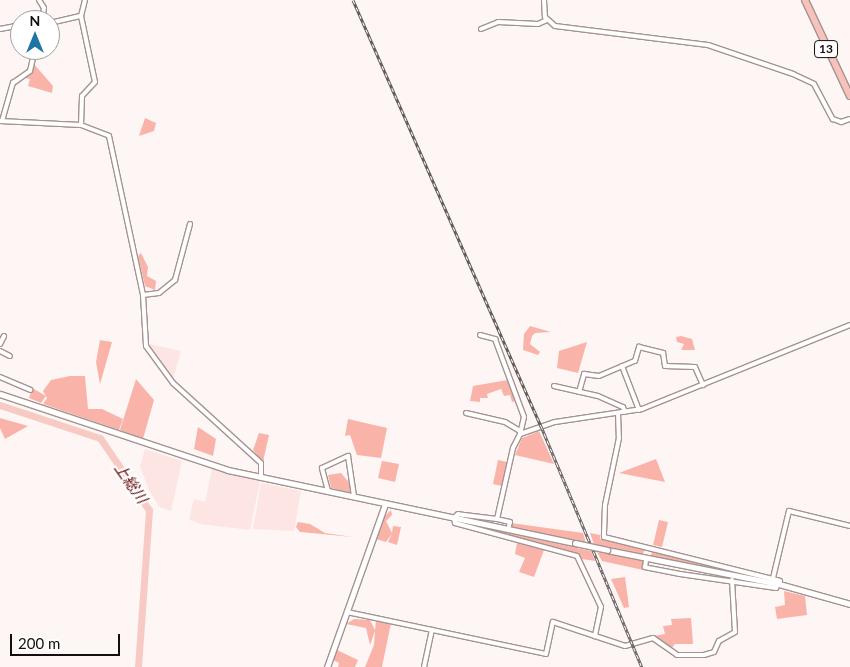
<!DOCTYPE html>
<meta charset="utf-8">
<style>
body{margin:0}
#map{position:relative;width:850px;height:667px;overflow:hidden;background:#fef6f5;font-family:Lato,"Noto Sans JP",sans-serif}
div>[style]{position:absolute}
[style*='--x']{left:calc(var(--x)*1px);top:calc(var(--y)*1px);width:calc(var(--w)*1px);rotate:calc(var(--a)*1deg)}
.built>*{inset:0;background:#fce5e2}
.green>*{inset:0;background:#fab3a9}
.river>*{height:7px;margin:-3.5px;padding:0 3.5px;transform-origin:3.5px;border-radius:3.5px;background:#f7cbc4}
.roads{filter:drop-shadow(1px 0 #a59390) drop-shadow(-1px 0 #a59390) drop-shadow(0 1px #a59390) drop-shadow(0 -1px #a59390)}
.minor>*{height:4px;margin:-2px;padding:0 2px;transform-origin:2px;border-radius:2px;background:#fff}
.tertiary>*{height:5px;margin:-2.5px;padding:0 2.5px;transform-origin:2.5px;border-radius:2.5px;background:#fff}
.trunk>*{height:6px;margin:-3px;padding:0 3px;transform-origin:3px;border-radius:3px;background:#f6c2bb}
.rail>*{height:3px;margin-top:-1.5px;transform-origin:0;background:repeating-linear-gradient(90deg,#fff 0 4px,#635c5b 0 8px);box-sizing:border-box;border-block:1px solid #635c5b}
.bridges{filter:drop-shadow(1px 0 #a59390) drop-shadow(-1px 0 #a59390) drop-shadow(0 1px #a59390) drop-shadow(0 -1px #a59390)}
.tertiary-bridge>*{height:5px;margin:-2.5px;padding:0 2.5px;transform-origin:2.5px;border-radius:2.5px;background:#fff}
span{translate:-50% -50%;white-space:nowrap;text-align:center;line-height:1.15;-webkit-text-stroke:4.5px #fff;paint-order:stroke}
.shield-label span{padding:1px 4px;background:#fff;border:1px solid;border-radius:4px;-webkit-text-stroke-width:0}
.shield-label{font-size:12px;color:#140e0d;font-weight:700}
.water-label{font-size:15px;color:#5e0000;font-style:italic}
.north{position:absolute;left:10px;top:10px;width:50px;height:50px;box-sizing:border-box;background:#fff;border:1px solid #a19f9e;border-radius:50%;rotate:0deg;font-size:14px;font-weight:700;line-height:20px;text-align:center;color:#140e0d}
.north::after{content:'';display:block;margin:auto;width:18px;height:22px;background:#1d75a4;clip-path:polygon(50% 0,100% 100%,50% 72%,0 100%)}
.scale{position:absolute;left:10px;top:634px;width:110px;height:22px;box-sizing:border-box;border:2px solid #140e0d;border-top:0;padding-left:6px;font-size:15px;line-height:18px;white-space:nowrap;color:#140e0d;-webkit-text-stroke:4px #fff;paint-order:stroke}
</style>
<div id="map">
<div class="built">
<div style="clip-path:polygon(149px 344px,181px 351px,173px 379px,150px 350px)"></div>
<div style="clip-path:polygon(145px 449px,182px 461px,171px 511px,159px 507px,148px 488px,140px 466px)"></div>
<div style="clip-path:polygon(212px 469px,260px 481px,250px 530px,200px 524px,189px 519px,194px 499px,205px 502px)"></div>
<div style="clip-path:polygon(261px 483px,301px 491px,294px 531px,253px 529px)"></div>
</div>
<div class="green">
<div style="clip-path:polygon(34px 64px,53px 86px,52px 93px,28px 86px,30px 79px,25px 78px)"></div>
<div style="clip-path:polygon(145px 118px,156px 123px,154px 131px,139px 136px)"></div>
<div style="clip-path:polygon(141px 253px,148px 267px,147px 276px,156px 281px,155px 290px,145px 286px,138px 256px)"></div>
<div style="clip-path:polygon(530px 326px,551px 332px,535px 333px,532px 336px,530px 344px,540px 352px,538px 355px,523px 350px,524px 334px)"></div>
<div style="clip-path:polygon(681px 336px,692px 339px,695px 350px,681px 350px,684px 344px,677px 342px,676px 337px)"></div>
<div style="clip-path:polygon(100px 340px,112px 342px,100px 384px,96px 362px)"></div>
<div style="clip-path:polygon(587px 342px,578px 373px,557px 368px,559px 351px)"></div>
<div style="clip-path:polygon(70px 376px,85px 376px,88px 409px,102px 409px,123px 419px,119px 430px,43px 404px,47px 398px,43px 391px,51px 380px)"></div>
<div style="clip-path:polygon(136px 379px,154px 400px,143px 439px,120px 430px)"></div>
<div style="clip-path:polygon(508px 380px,516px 401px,512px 402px,510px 395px,504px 396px,501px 389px,487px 394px,488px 398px,480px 398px,480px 402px,470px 401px,473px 386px)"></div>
<div style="clip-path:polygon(32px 388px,46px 396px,41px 403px,29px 398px)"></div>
<div style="clip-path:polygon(0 418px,28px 426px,5px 439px,0 428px)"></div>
<div style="clip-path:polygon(348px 419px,387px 428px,381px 458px,357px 455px,350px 435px,345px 436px)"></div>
<div style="clip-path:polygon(198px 427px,216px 439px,213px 456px,194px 449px)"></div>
<div style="clip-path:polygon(539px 431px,554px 464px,515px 455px,522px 438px)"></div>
<div style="clip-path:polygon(259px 433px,269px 435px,263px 462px,253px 450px)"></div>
<div style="clip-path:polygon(656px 459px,665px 482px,619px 473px)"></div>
<div style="clip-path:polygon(498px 460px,507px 462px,502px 486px,493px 484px)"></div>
<div style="clip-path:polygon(382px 461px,399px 464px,395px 482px,378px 478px)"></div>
<div style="clip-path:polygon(341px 473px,351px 485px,351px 493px,331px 488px,328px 475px)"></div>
<div style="clip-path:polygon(391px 510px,392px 515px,386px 521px,392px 533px,393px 526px,401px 527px,397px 545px,388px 542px,392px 534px,386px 542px,376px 539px,383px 518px)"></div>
<div style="clip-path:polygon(659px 520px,668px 522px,662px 547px,653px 545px)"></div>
<div style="clip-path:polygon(298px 522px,310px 524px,325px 533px,353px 537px,300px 532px,296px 527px)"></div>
<div style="clip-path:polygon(511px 523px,583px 533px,586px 543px,510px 527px)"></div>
<div style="clip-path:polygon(466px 524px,591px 551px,595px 561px,582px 559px,579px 555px)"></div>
<div style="clip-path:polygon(590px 533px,600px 535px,600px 539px,645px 548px,643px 554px,594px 544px)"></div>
<div style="clip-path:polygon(517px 543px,544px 550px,534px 577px,519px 572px,525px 558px,515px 554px)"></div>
<div style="clip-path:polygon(652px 550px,763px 578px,651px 556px)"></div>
<div style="clip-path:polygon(597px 552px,644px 561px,643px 570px,602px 561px)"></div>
<div style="clip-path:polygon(625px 577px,629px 607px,624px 608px,611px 579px)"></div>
<div style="clip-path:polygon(784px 591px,805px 596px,807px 615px,777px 619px,775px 607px,785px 605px)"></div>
<div style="clip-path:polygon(691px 618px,693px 644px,675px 644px,671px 649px,654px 636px,665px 634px,663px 626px,672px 625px,671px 619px)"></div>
<div style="clip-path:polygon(354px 619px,370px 620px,375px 630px,376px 620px,391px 623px,382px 667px,365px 667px,374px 645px,375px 631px,370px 645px,366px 628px,346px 624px)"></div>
<div style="clip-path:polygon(337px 650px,358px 660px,355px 667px,338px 667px,339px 663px,333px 660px)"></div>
</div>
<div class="river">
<div style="--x:0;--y:405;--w:105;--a:18.3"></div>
<div style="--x:100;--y:438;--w:87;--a:55.8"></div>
<div style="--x:149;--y:510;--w:157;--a:94"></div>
</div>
<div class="roads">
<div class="minor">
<div style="--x:39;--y:0;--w:9;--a:58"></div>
<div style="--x:44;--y:8;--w:12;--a:99"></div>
<div style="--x:544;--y:0;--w:17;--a:87"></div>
<div style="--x:545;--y:17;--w:13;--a:42"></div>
<div style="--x:555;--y:26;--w:154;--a:7.1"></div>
<div style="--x:708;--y:45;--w:90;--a:18.8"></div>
<div style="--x:793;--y:74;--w:23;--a:25"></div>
<div style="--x:814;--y:84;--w:40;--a:62"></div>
<div style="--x:833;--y:119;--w:9;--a:21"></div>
<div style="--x:841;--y:122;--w:9;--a:-18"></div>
<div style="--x:50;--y:23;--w:32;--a:-13"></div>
<div style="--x:0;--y:29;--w:20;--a:-11"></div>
<div style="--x:481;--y:29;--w:18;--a:-22"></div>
<div style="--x:498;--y:22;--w:40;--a:2.9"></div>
<div style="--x:538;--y:24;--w:10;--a:-24"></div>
<div style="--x:0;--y:121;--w:81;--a:2.8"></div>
<div style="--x:81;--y:125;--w:30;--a:21"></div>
<div style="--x:109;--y:136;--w:163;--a:77.9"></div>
<div style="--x:143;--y:295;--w:51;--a:86.6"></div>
<div style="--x:146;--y:346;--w:46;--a:53.9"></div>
<div style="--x:173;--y:383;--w:119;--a:42.3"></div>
<div style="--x:261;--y:463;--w:15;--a:90"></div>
<div style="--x:2;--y:121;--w:40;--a:-74"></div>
<div style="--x:13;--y:83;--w:21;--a:-35"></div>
<div style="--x:30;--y:71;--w:22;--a:-77"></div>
<div style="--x:81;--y:125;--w:29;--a:-88"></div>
<div style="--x:82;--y:96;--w:19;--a:-47"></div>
<div style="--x:95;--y:82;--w:67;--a:-102"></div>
<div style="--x:81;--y:16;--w:16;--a:-76"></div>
<div style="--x:143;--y:295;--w:16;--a:-7"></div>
<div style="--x:159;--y:293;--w:21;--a:-39"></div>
<div style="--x:175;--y:280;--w:58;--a:-75"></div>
<div style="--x:480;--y:335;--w:16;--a:15"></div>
<div style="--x:495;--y:339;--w:83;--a:69.6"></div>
<div style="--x:524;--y:417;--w:17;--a:103"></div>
<div style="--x:0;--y:344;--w:9;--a:-63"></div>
<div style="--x:0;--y:351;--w:11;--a:27"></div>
<div style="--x:622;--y:366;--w:47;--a:68.9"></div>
<div style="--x:0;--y:377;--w:33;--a:23"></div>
<div style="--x:554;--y:386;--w:45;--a:12.8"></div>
<div style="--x:598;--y:396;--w:27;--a:24"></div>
<div style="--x:623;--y:407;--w:5;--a:68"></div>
<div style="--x:579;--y:392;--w:19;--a:-74"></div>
<div style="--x:584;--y:374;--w:15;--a:8"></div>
<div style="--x:599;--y:376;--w:39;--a:-23"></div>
<div style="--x:635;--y:361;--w:15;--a:-74"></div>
<div style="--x:639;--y:347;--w:25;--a:14"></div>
<div style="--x:663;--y:353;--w:13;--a:81"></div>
<div style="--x:665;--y:366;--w:30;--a:2"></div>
<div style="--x:695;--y:367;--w:20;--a:66"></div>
<div style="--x:466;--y:413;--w:40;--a:13"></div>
<div style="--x:505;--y:422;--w:17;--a:31"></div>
<div style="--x:618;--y:413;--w:25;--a:88"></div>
<div style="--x:619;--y:438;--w:68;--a:101.8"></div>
<div style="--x:605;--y:505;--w:32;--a:92"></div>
<div style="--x:604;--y:537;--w:181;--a:14"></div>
<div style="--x:780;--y:581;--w:8;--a:120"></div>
<div style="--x:776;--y:588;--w:97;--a:-171.7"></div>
<div style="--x:680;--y:574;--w:36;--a:-169"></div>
<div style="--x:645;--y:567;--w:6;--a:-81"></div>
<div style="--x:328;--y:491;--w:24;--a:-105"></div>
<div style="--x:322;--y:468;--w:29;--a:-25"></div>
<div style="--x:348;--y:456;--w:40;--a:81.5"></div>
<div style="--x:497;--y:519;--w:73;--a:-77.3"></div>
<div style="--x:513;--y:448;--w:16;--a:-63"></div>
<div style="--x:520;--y:434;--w:37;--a:-19"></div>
<div style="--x:555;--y:422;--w:88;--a:-8.5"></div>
<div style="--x:642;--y:409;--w:224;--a:-22"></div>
<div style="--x:509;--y:526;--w:4;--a:-76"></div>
<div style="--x:510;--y:522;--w:13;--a:-167"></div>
<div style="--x:497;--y:519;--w:39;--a:-173"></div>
<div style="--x:458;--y:514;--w:6;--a:135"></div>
<div style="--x:454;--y:518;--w:5;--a:79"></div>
<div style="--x:455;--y:523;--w:126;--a:15.1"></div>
<div style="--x:577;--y:556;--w:56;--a:64.8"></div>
<div style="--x:601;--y:607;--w:30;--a:102"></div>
<div style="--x:773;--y:578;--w:69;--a:-76.6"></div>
<div style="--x:789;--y:511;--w:63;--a:13.8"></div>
<div style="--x:347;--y:612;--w:203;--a:11.9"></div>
<div style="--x:546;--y:654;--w:33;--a:-78"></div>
<div style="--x:553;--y:622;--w:76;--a:18.4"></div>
<div style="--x:625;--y:646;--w:29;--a:-16"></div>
<div style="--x:653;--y:638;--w:29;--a:35"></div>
<div style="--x:677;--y:655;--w:27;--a:0"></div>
<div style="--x:704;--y:655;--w:10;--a:-17"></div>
<div style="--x:714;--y:652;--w:12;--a:-66"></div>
<div style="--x:719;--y:641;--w:18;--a:-29"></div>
<div style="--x:735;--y:632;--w:52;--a:-93.3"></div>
<div style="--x:424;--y:667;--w:38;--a:-78"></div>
</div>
<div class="tertiary">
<div style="--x:0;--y:394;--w:240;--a:18.4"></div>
<div style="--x:228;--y:470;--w:355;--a:11.9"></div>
<div style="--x:607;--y:550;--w:175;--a:11.2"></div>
<div style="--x:779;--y:584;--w:74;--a:15.7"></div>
<div style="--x:327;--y:667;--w:173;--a:-70.4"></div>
</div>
<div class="trunk">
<div style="--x:805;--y:0;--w:106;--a:64.9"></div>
</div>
</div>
<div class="rail">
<div style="--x:353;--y:0;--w:466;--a:66.2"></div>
<div style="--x:541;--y:426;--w:261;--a:67.3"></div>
</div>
<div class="bridges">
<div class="tertiary-bridge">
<div style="--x:575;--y:543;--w:33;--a:12"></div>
</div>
</div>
<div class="shield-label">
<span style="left:826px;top:49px">13</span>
</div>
<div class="water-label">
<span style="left:131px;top:483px;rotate:55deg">上総川</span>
</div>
<div class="north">N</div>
<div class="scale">200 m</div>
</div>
